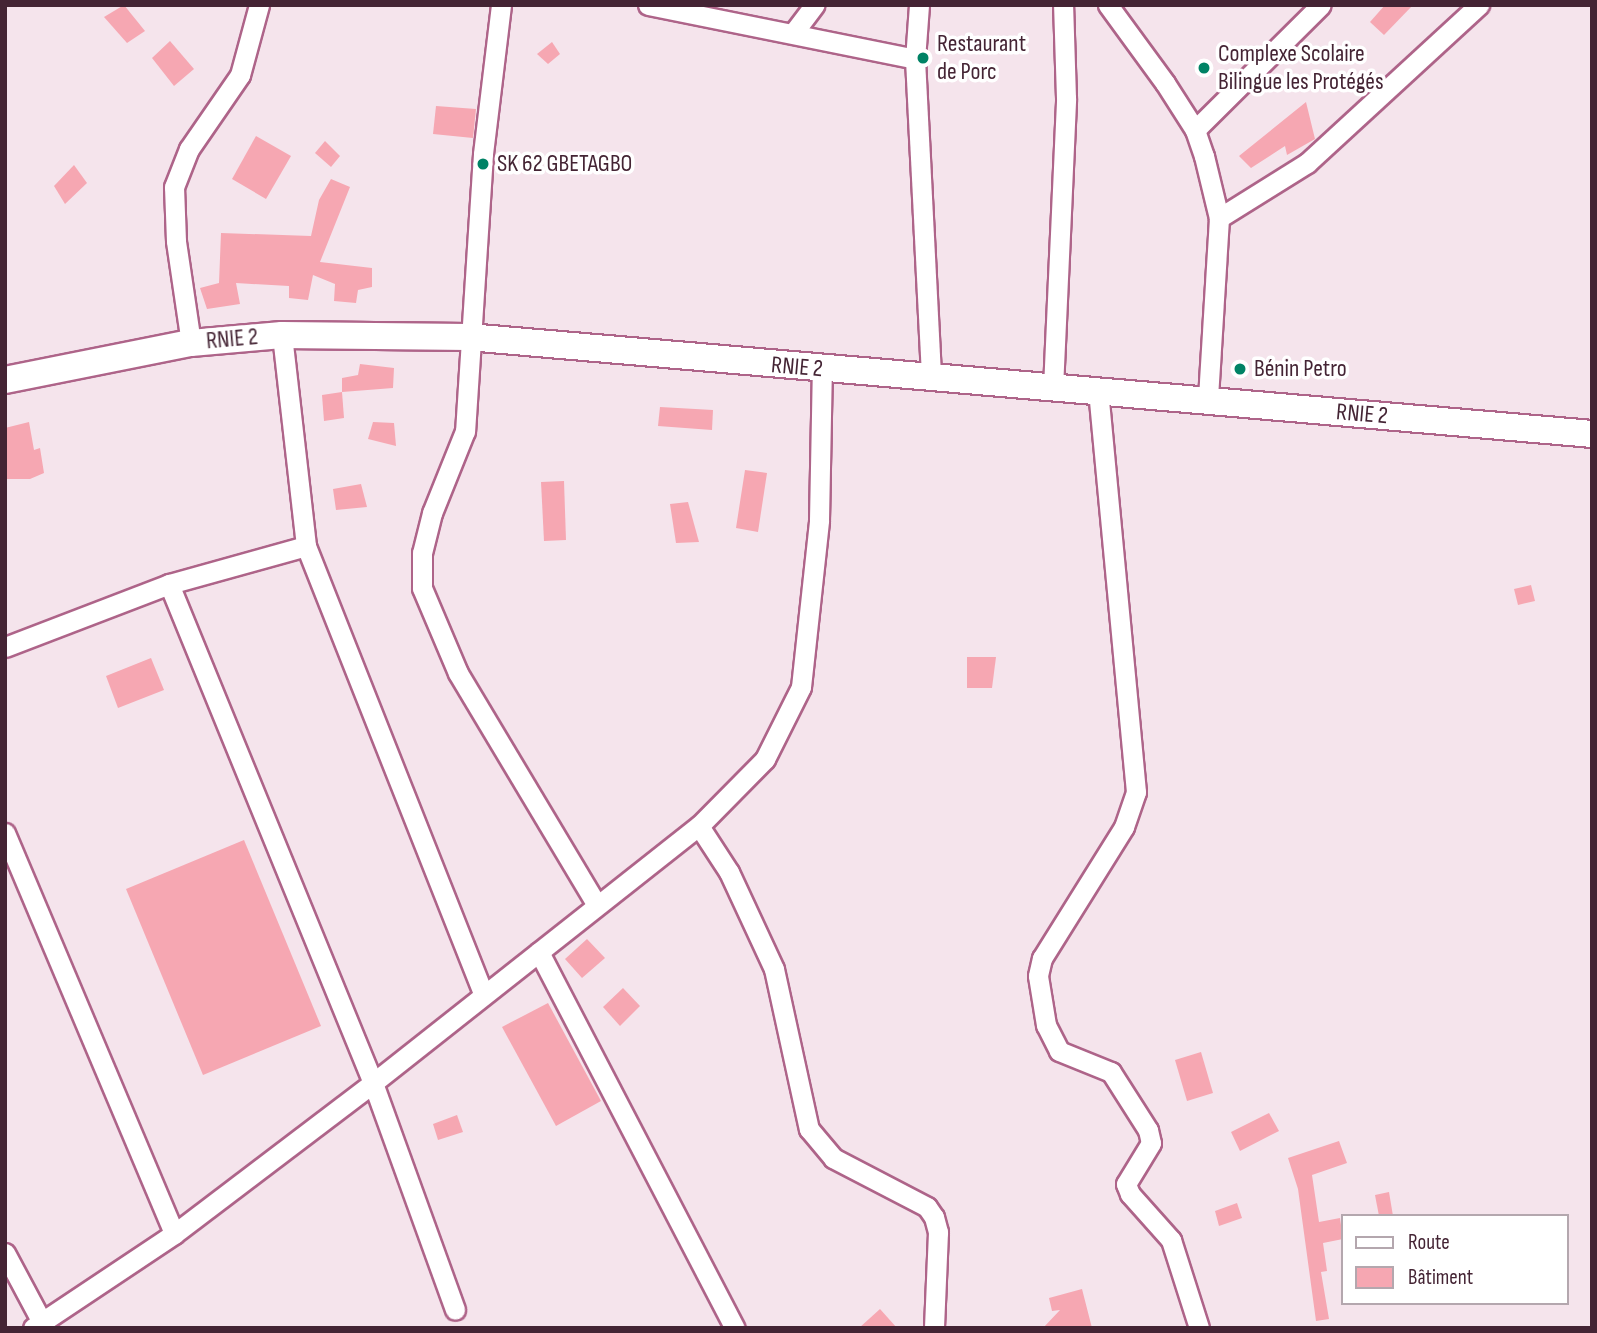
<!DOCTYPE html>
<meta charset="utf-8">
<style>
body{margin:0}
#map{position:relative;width:1597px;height:1333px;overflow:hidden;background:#f5e4ec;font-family:"Sofia Sans Condensed",sans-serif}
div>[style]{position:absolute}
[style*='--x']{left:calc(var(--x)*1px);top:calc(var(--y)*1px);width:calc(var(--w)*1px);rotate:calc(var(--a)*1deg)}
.building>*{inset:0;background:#f6a7b2}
.roads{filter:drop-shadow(2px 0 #ae6489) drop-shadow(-2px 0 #ae6489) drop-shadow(0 2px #ae6489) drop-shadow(0 -2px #ae6489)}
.minor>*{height:19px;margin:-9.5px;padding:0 9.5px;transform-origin:9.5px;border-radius:9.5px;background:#fff}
.highway>*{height:26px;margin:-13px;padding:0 13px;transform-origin:13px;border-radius:13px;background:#fff}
.dots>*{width:19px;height:19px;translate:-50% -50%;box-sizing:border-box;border:4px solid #fff;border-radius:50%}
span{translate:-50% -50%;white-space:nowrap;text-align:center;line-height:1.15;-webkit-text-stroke:7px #fff;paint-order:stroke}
.poi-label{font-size:24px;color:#442434}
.left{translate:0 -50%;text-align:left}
.street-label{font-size:24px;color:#442434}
.frame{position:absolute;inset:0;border:7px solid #442434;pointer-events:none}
.legend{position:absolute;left:1341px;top:1214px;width:228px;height:91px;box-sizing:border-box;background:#fff;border:2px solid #b4a7ae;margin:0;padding:9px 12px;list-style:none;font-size:21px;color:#442434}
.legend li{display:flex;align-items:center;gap:14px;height:35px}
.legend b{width:35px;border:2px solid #b4a7ae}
</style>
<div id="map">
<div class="building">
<div style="clip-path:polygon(124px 5px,145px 31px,127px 43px,104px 17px)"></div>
<div style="clip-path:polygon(1385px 5px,1413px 5px,1384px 35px,1370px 22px)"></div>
<div style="clip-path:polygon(170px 41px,194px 69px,174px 86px,152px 58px)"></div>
<div style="clip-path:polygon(552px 42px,560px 54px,548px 64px,537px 54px)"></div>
<div style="clip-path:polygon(1306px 102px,1315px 139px,1287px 155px,1285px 146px,1251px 168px,1239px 156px)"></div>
<div style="clip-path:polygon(436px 106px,476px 109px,473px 138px,433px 134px)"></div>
<div style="clip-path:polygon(256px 136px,291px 156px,266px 199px,232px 179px)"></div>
<div style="clip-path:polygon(325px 141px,340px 156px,331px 167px,315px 153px)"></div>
<div style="clip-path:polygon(74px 165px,87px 183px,65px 204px,54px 186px)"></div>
<div style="clip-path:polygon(331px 179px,350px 187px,320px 262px,372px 268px,372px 287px,358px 290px,356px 303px,334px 301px,335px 284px,313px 275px,308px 300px,289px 298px,289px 286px,236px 283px,240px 304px,207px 309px,200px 288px,219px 283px,221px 233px,311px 236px,319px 200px)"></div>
<div style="clip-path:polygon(360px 364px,394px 368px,393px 388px,342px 392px,342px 378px,358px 375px)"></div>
<div style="clip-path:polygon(342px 392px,344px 418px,324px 421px,322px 395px)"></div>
<div style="clip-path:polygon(660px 407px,713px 410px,712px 430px,658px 426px)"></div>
<div style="clip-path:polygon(29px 422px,34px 450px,40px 448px,44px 473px,30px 479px,5px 479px,5px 428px)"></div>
<div style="clip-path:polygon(373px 422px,394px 423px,396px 446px,368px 439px)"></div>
<div style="clip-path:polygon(745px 470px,767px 473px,758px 532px,736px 528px)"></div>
<div style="clip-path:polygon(564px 481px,566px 540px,544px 541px,541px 482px)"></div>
<div style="clip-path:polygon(361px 484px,367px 507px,336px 510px,333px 489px)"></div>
<div style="clip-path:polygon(688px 502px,699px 542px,676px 543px,670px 504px)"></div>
<div style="clip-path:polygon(1531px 585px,1535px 601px,1518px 605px,1514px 589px)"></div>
<div style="clip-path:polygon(967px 657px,996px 657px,992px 688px,967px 688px)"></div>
<div style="clip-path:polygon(151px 658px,164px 690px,118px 708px,106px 676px)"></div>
<div style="clip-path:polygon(244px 840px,321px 1026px,203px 1075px,126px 889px)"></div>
<div style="clip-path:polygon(587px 939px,605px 958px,582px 978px,565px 959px)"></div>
<div style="clip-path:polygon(623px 988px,640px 1006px,620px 1026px,603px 1007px)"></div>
<div style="clip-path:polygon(548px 1003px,601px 1101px,556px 1126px,502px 1027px)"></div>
<div style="clip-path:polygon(1201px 1052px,1213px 1093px,1187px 1101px,1175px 1060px)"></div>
<div style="clip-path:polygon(1269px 1113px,1279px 1131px,1240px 1151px,1231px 1132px)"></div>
<div style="clip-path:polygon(457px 1115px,463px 1132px,438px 1140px,433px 1124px)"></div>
<div style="clip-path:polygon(1339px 1141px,1347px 1163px,1312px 1175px,1319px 1222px,1340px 1218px,1343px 1239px,1323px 1243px,1327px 1271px,1321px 1272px,1329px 1319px,1316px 1321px,1298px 1189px,1288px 1158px)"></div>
<div style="clip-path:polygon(1389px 1192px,1393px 1216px,1379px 1216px,1375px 1195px)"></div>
<div style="clip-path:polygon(1237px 1203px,1242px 1218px,1219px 1226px,1215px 1211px)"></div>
<div style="clip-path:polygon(1082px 1289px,1092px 1328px,1043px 1328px,1060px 1310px,1052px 1311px,1049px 1298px)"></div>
<div style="clip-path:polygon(880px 1309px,897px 1328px,859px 1328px)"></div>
</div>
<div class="roads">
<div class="minor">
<div style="--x:501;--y:5;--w:150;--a:96.9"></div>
<div style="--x:483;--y:154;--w:278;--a:93.7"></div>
<div style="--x:465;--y:431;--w:88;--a:111.9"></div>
<div style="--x:432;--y:513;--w:41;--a:104"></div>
<div style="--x:422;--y:553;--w:35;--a:90"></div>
<div style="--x:422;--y:588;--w:92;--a:67"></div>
<div style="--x:458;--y:673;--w:270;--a:59.1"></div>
<div style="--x:648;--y:5;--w:272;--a:11.4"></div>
<div style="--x:919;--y:5;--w:54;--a:94.2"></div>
<div style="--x:915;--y:59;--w:319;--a:87.1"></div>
<div style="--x:1108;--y:5;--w:97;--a:53.8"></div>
<div style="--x:1165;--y:83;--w:56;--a:57.4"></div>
<div style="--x:1195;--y:130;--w:28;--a:71"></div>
<div style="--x:1204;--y:156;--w:64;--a:76.4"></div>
<div style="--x:1219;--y:218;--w:182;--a:93.5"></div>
<div style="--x:794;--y:32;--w:34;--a:-53"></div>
<div style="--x:1195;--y:130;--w:177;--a:-44.8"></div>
<div style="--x:1219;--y:218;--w:104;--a:-32"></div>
<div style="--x:1307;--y:163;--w:234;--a:-42.6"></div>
<div style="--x:282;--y:335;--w:212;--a:83.5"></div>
<div style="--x:306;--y:546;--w:481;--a:68.4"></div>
<div style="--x:191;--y:343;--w:103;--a:-98.4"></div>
<div style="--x:176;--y:241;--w:54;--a:-92.1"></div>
<div style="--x:174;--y:187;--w:41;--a:-68.5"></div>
<div style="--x:189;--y:149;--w:90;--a:-55.4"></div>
<div style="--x:240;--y:75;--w:73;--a:-74.8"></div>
<div style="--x:1053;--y:388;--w:290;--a:-87.4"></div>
<div style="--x:1066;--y:98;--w:93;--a:-91.8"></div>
<div style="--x:1098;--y:390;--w:404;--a:84.6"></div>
<div style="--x:1136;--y:792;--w:37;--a:109"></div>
<div style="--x:1124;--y:827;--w:155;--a:122"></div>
<div style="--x:1042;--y:958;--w:18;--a:103"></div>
<div style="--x:1038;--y:976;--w:50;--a:80.7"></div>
<div style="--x:1046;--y:1025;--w:29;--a:63"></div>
<div style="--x:1059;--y:1051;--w:56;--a:22"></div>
<div style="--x:1111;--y:1072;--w:69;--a:57.5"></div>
<div style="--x:1148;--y:1130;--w:13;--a:77"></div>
<div style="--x:1151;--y:1143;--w:48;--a:121.4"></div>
<div style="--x:1126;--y:1184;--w:11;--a:68"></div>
<div style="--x:1130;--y:1194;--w:62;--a:48.3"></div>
<div style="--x:1171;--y:1240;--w:92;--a:72.3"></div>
<div style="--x:169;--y:584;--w:539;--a:67.76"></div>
<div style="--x:373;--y:1083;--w:241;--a:70.1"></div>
<div style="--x:5;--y:647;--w:176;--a:-21"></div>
<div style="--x:169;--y:584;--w:142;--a:-15.5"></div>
<div style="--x:699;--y:826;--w:55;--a:56.9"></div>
<div style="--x:729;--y:872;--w:107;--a:65.1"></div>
<div style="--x:774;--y:969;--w:164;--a:77.7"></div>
<div style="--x:809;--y:1129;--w:38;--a:50"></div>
<div style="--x:833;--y:1158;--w:106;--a:27.5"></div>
<div style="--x:927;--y:1207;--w:12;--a:55"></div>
<div style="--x:934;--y:1217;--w:16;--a:75"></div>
<div style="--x:938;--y:1232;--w:96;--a:92.4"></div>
<div style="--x:5;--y:833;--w:435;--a:67.1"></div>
<div style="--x:539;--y:952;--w:424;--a:62.5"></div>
<div style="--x:5;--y:1253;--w:85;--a:61.9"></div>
<div style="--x:33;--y:1328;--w:169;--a:-33.7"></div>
<div style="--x:174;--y:1234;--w:250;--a:-37.2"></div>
<div style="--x:373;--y:1083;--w:415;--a:-38.3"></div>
<div style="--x:699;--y:826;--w:94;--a:-45.4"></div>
<div style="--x:765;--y:759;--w:80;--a:-63.4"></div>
<div style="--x:801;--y:687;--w:168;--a:-83.8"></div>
<div style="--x:819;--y:520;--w:150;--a:-88.9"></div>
</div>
<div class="highway">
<div style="--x:5;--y:380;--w:190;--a:-11.3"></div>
<div style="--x:191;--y:343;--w:91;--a:-5"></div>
<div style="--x:282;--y:335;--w:186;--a:0.6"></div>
<div style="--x:468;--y:337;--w:1128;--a:4.93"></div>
</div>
</div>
<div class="dots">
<div style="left:923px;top:58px;background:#008265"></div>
<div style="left:1204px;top:68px;background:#008265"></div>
<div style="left:483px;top:164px;background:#008265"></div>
<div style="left:1240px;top:369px;background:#008265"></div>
</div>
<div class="poi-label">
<span class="left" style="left:937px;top:58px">Restaurant<br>de Porc</span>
<span class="left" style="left:1218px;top:68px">Complexe Scolaire<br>Bilingue les Protégés</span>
<span class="left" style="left:497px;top:164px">SK 62 GBETAGBO</span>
<span class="left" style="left:1254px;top:369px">Bénin Petro</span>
</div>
<div class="street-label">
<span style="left:232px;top:339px;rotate:-5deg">RNIE 2</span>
<span style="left:797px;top:367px;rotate:5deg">RNIE 2</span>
<span style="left:1362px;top:414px;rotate:5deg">RNIE 2</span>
</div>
<div class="frame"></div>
<ul class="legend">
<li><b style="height:9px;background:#fff"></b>Route</li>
<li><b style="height:19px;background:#f6a7b2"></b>Bâtiment</li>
</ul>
</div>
